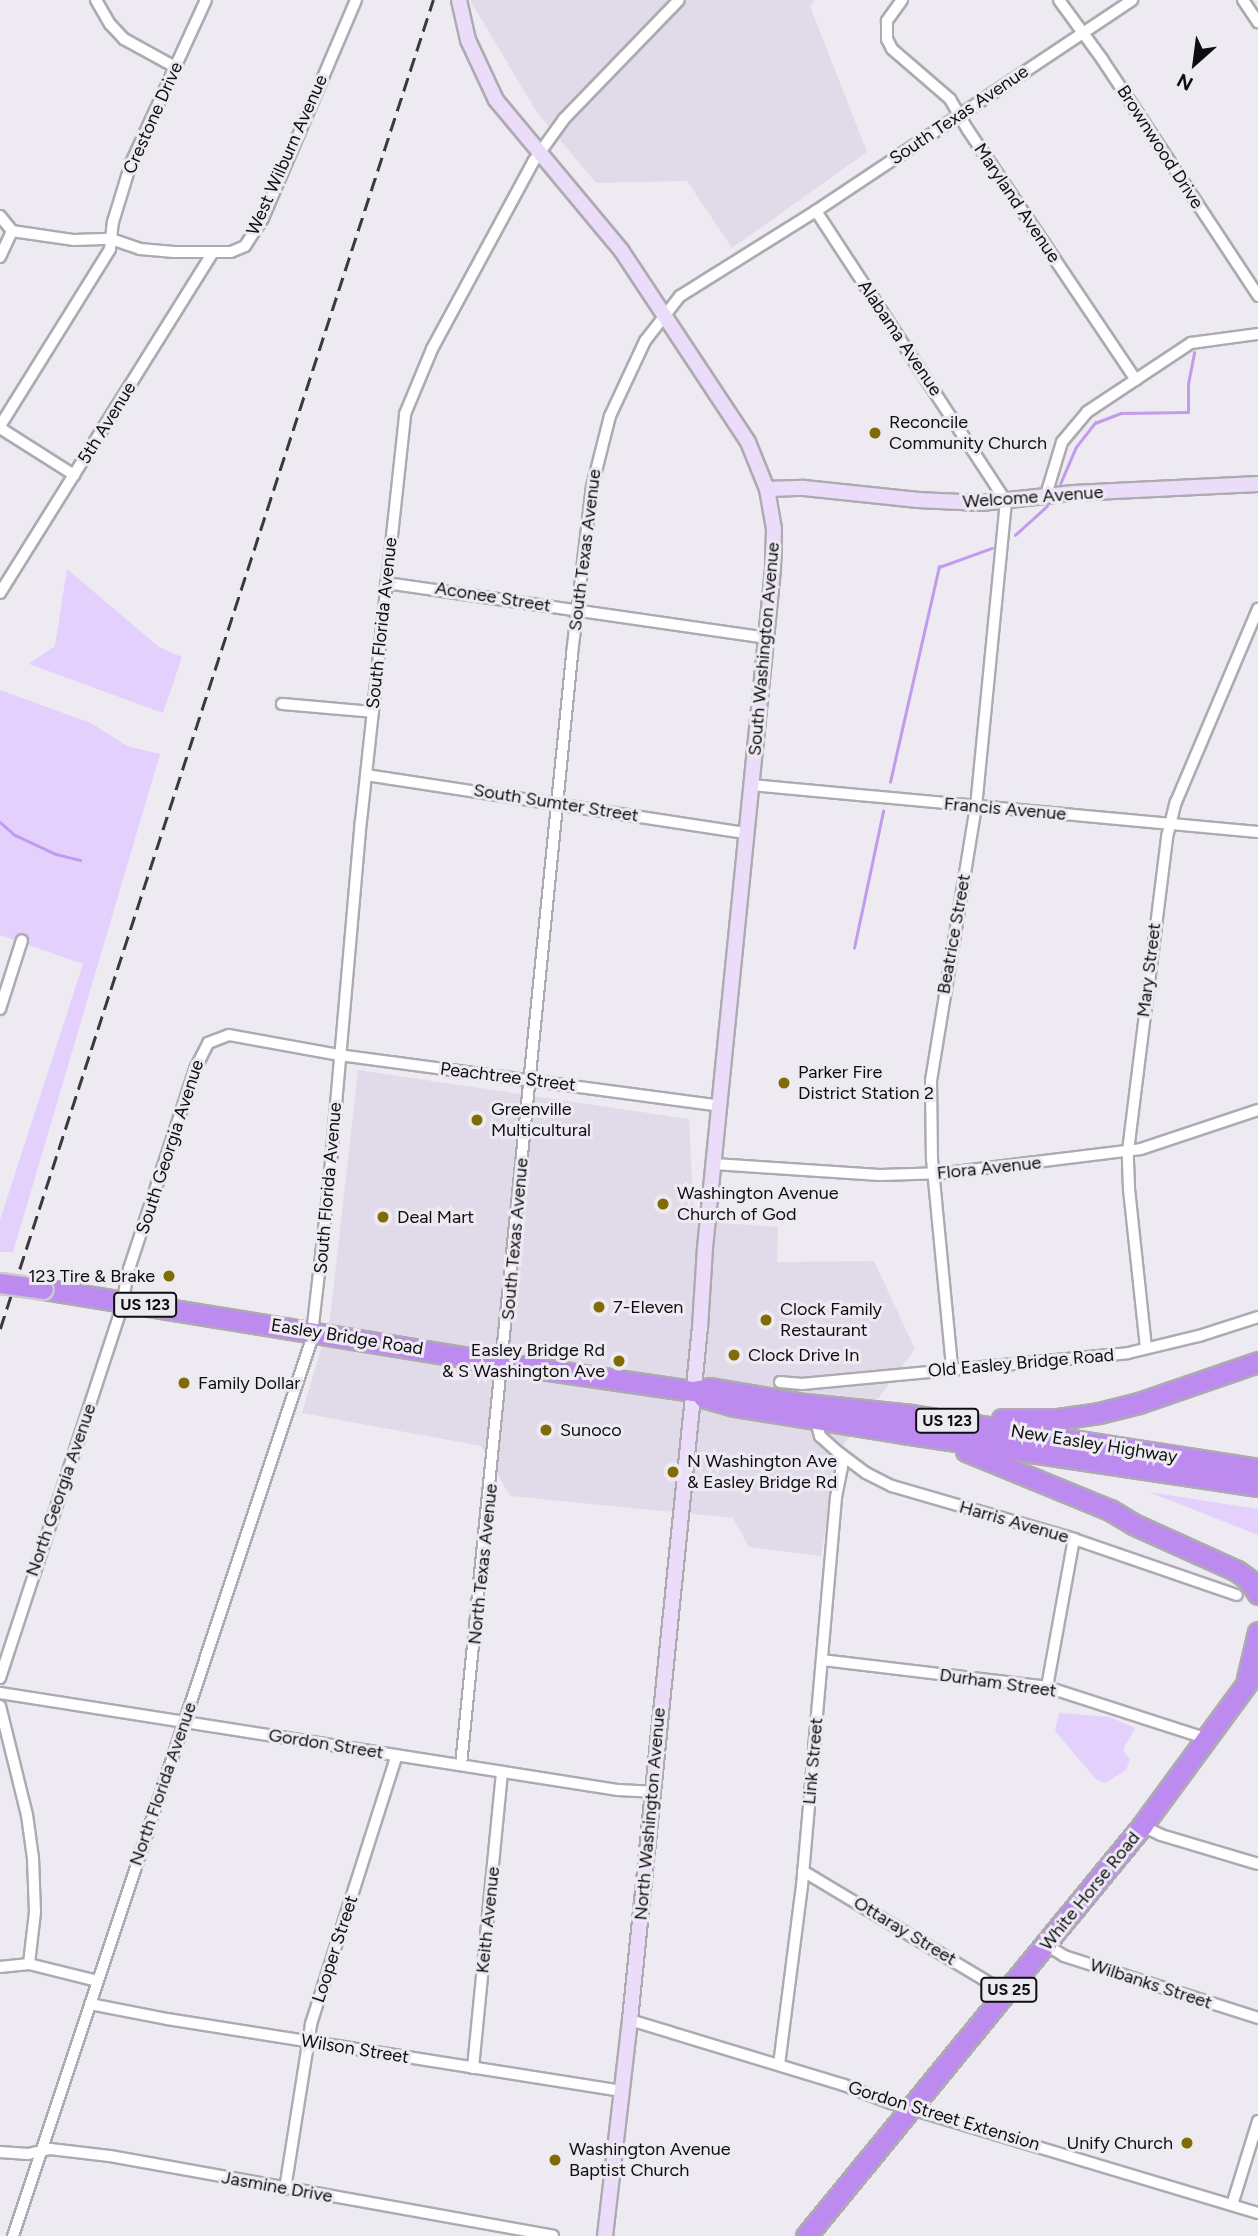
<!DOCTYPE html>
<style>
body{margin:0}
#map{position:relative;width:1258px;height:2236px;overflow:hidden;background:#edeaf2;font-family:Figtree,sans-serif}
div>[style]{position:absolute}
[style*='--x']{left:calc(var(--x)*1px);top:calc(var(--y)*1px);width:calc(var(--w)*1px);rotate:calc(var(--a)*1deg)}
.built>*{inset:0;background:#e1dbe9}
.green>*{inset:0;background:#e4d0fd}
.stream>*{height:2.5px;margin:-1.25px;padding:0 1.25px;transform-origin:1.25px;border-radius:1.25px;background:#c29bec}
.roads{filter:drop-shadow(2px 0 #adaab1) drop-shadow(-2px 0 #adaab1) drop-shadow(0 2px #adaab1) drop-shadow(0 -2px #adaab1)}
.street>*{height:10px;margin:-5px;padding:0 5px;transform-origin:5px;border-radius:5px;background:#fff}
.secondary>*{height:14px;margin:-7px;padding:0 7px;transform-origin:7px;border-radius:7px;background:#ebdcfa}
.highway>*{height:19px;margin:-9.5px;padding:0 9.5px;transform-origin:9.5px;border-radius:9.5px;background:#bd8bf0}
.rail>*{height:2.5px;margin-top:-1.25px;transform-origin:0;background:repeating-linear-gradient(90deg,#3a393d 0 14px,transparent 0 21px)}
.bridges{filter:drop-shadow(2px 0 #cacaca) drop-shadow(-2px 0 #cacaca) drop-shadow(0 2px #cacaca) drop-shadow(0 -2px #cacaca)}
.highway-bridge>*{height:19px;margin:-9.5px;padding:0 9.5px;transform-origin:9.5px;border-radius:9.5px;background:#bd8bf0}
.dots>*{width:19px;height:19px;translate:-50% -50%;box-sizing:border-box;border:4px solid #edeaf2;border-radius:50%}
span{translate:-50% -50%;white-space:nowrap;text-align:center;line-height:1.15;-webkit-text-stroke:6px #edeaf2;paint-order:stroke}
.shield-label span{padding:2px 5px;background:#edeaf2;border:2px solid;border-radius:5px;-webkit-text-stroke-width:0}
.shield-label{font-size:16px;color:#0e0d10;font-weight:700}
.street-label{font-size:18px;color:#0e0d10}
.poi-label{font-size:18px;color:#0e0d10}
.left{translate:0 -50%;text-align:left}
.right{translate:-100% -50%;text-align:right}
.north{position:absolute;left:1160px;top:28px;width:70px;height:70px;-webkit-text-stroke:5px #edeaf2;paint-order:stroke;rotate:208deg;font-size:19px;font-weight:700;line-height:28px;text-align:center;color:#0e0d10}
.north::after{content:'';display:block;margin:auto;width:24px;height:32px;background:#0e0d10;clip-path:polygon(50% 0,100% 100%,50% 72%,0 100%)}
</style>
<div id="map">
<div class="built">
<div style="clip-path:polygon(470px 0,815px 0,810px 6px,867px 152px,732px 248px,687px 181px,596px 183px,536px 111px)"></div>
<div style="clip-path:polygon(358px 1070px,689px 1119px,694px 1221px,778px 1227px,777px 1262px,874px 1261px,915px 1349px,838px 1452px,821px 1556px,749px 1547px,733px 1518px,510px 1496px,481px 1446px,302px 1413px,330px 1318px)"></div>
</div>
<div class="green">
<div style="clip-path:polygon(67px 569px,159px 647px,182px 657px,163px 713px,29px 664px,55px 646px)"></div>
<div style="clip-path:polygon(0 690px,91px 723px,127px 746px,160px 754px,13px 1252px,0 1252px,0 1220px,83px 964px,0 935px)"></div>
<div style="clip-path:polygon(1149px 1492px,1258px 1509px,1258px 1535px)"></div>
<div style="clip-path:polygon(1059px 1713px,1110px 1717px,1135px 1728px,1123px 1750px,1130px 1760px,1126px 1770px,1105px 1783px,1096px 1779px,1055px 1731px)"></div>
</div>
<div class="stream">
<div style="--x:1060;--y:484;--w:40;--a:-66.6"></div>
<div style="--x:1076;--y:447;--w:31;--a:-52"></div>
<div style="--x:1095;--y:423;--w:28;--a:-21"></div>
<div style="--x:1121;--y:413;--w:67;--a:-0.9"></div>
<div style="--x:1188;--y:412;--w:28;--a:-90"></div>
<div style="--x:1188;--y:384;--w:32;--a:-79"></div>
<div style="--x:1015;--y:535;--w:43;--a:-42.2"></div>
<div style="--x:890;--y:782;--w:221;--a:-77.2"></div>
<div style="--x:939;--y:567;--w:56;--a:-19.7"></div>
<div style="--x:0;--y:822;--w:20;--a:41"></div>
<div style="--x:15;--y:835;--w:45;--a:24.9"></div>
<div style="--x:56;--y:854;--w:25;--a:14"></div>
<div style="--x:854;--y:948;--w:140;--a:-78"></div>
</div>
<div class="roads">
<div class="street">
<div style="--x:96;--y:0;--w:28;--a:60"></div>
<div style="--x:110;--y:24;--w:21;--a:47"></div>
<div style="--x:124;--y:39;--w:58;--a:28.8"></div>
<div style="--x:902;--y:0;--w:26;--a:126"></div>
<div style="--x:887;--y:21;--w:18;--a:90"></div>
<div style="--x:887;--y:39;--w:11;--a:63"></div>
<div style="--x:892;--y:49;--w:77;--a:40.8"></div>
<div style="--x:950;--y:99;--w:36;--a:60"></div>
<div style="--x:968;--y:130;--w:301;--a:56.1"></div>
<div style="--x:1059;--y:0;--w:73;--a:53.9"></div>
<div style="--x:1102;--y:59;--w:284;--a:56.6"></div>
<div style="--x:1243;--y:0;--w:27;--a:56"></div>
<div style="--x:816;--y:211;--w:347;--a:56.8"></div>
<div style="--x:1006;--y:501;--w:306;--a:95.6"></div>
<div style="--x:976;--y:806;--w:278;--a:99.3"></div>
<div style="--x:931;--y:1080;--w:79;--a:89.3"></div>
<div style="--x:932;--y:1159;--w:210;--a:84.5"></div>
<div style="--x:0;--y:216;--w:19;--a:51"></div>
<div style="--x:12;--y:231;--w:63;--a:8.3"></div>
<div style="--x:74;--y:240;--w:37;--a:-2"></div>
<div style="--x:111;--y:239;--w:31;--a:19"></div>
<div style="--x:140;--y:249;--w:34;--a:5"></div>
<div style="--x:174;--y:252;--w:57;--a:0"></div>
<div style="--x:231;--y:252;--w:15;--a:-23"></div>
<div style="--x:245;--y:246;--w:33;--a:-57"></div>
<div style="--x:263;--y:218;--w:237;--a:-66.9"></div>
<div style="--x:0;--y:257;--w:29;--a:-65"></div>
<div style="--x:0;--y:426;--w:208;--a:-58.1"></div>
<div style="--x:110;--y:249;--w:27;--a:-84"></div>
<div style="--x:113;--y:222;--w:62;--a:-73"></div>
<div style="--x:131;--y:163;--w:179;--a:-65.3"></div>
<div style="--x:0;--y:428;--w:88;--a:32.4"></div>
<div style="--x:1046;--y:495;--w:55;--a:-73.2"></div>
<div style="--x:1062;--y:442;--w:39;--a:-50"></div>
<div style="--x:1087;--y:412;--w:125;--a:-33.6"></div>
<div style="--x:1191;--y:343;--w:68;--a:-7.7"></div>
<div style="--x:386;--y:583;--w:384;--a:8.2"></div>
<div style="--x:0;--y:593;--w:402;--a:-58"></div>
<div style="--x:282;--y:704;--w:91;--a:5"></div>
<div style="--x:366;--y:775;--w:385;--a:8.7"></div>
<div style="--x:751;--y:785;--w:509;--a:5.3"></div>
<div style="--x:0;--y:1009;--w:72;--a:-72.3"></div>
<div style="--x:714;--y:1164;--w:166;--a:3.8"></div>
<div style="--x:880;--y:1175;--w:66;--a:-1.7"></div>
<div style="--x:946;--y:1173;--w:196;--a:-7"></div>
<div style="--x:1141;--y:1149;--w:123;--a:-18.4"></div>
<div style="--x:1146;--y:1348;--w:160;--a:-96.1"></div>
<div style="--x:1129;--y:1189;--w:38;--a:-92"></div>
<div style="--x:1128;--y:1151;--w:316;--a:-82.9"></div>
<div style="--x:1167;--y:837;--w:36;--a:-76"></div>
<div style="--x:1176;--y:802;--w:210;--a:-67"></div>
<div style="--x:780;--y:1382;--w:22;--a:5"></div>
<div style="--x:802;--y:1384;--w:327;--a:-5.4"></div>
<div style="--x:1128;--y:1353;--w:73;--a:-13.5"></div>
<div style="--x:1199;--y:1336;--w:62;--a:-17.9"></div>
<div style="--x:815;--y:1418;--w:19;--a:74"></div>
<div style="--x:820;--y:1436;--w:24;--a:42"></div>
<div style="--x:838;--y:1452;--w:35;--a:37"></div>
<div style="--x:866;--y:1473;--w:29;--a:27"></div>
<div style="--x:892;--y:1486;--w:190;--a:16.2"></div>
<div style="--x:1074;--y:1539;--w:172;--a:19"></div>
<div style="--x:822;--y:1660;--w:227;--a:6.8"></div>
<div style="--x:1047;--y:1687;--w:169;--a:17.9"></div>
<div style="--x:0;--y:1678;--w:384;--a:-71.8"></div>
<div style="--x:120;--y:1313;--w:45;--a:-78.4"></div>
<div style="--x:129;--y:1269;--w:213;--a:-71.7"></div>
<div style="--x:196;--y:1067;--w:27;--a:-63"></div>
<div style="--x:208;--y:1043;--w:22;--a:-21"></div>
<div style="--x:229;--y:1035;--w:112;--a:10.3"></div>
<div style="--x:339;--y:1055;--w:383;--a:7.6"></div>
<div style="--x:1047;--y:1687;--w:150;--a:-79.7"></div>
<div style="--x:0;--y:1693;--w:626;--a:8.92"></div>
<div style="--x:618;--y:1790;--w:34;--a:3"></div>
<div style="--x:0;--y:1706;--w:112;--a:76.1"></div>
<div style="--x:27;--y:1815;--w:43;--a:82.1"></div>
<div style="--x:33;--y:1858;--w:54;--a:87.9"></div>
<div style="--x:35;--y:1912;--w:52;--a:96.6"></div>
<div style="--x:461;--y:1765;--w:1117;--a:-84.29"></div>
<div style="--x:572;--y:654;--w:168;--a:-83.2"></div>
<div style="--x:592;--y:487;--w:73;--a:-75.8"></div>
<div style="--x:610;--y:416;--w:83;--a:-65"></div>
<div style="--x:645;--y:341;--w:57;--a:-52.1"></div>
<div style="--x:680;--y:296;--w:160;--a:-32"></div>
<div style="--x:816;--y:211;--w:380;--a:-33.7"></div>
<div style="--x:1142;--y:1826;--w:21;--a:25"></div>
<div style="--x:1161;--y:1835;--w:101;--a:16.6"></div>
<div style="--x:803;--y:1871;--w:237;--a:31"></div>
<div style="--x:1046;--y:1945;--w:21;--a:31"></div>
<div style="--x:1064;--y:1956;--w:204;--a:17.7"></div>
<div style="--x:0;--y:1967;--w:29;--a:-6"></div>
<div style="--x:29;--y:1964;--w:70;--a:14"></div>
<div style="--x:90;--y:2004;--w:78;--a:11"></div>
<div style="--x:167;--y:2019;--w:459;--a:9"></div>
<div style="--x:630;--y:2020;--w:224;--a:16.9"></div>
<div style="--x:844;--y:2085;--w:50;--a:21"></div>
<div style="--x:891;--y:2103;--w:383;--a:16.7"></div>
<div style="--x:779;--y:2065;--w:180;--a:-82.7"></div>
<div style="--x:802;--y:1886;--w:390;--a:-85"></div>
<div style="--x:836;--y:1497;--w:41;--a:-78.7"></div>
<div style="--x:473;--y:2068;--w:297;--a:-84.4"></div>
<div style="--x:0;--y:2152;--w:28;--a:4"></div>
<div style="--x:28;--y:2154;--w:23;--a:-13"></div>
<div style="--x:50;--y:2149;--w:60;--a:6.7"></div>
<div style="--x:110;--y:2156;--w:450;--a:10.2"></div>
<div style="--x:285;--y:2189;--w:167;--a:-81"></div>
<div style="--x:311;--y:2024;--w:282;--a:-72.3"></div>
<div style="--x:1232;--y:2205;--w:88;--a:-72.8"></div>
<div style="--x:13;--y:2236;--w:942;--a:-71.57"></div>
<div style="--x:311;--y:1342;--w:147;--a:-83.4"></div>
<div style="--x:328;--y:1196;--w:376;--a:-85"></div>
<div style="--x:361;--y:821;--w:409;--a:-83.8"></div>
<div style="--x:405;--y:414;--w:70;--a:-67.4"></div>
<div style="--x:432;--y:349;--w:213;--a:-61.6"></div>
<div style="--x:533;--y:162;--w:53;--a:-54.2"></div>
<div style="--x:564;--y:119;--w:165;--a:-46"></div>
</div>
<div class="secondary">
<div style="--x:459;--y:0;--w:41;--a:77.3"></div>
<div style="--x:468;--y:40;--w:66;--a:65"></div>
<div style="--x:496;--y:100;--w:195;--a:50.2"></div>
<div style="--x:621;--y:250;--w:230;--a:56.5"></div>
<div style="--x:748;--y:442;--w:51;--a:68"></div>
<div style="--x:767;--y:489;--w:41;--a:80.1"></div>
<div style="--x:774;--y:529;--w:40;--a:91.4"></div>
<div style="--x:773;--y:569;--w:682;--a:95.72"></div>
<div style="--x:705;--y:1248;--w:79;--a:93.6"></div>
<div style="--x:700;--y:1327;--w:697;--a:95.77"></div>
<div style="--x:630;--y:2020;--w:217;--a:96.6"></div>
<div style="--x:767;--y:489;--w:37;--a:-2"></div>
<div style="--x:804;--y:488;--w:115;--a:6"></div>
<div style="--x:918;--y:500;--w:64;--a:2.7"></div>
<div style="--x:982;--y:503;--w:92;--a:-6.3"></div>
<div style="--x:1073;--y:493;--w:185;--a:-2.8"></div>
</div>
<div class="highway">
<div style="--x:43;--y:1289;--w:484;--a:9.2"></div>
<div style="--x:521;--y:1366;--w:174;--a:8.3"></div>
<div style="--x:693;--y:1391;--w:17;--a:-10"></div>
<div style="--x:710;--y:1388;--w:96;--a:9.6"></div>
<div style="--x:805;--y:1404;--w:100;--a:5.8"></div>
<div style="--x:904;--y:1414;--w:358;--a:8.8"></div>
<div style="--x:703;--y:1397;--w:33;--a:16"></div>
<div style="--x:735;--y:1406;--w:170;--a:9.1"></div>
<div style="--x:903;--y:1433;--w:359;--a:8.5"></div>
<div style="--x:1002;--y:1419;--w:56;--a:0"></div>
<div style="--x:1058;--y:1419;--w:41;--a:-8.3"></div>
<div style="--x:1099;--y:1413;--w:41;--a:-14"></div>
<div style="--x:1139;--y:1403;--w:126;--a:-19"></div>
<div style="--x:966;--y:1451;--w:156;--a:22.3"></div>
<div style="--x:1110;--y:1510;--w:27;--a:31"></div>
<div style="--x:1133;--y:1524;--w:114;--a:24.3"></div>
<div style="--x:1237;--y:1571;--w:14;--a:36"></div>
<div style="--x:1248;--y:1579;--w:18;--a:56"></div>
<div style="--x:1247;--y:1679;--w:48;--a:-76.8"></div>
<div style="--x:806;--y:2236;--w:530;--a:-50.66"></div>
<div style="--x:1142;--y:1826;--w:196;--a:-53.7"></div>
</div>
</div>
<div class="rail">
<div style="--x:0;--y:1329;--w:1398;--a:-71.95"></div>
</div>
<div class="bridges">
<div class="highway-bridge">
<div style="--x:0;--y:1283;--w:43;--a:7.9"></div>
</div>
</div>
<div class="dots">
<div style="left:875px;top:433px;background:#806b05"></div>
<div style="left:784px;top:1083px;background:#806b05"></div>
<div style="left:477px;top:1120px;background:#806b05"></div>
<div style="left:663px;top:1204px;background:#806b05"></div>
<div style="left:383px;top:1217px;background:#806b05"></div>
<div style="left:169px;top:1276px;background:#806b05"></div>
<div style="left:599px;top:1307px;background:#806b05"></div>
<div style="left:766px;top:1320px;background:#806b05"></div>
<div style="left:734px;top:1355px;background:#806b05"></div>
<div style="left:619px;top:1361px;background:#806b05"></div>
<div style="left:184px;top:1383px;background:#806b05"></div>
<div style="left:546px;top:1430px;background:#806b05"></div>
<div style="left:673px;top:1472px;background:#806b05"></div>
<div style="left:1187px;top:2143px;background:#806b05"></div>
<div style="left:555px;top:2160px;background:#806b05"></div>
</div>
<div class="shield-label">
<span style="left:145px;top:1305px">US 123</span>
<span style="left:947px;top:1421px">US 123</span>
<span style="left:1009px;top:1990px">US 25</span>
</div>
<div class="street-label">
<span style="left:959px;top:115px;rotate:-34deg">South Texas Avenue</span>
<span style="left:153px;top:118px;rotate:-66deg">Crestone Drive</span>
<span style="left:1160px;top:147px;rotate:57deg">Brownwood Drive</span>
<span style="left:287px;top:155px;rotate:-66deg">West Wilburn Avenue</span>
<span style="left:1017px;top:203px;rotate:56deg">Maryland Avenue</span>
<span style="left:900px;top:338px;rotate:56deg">Alabama Avenue</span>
<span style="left:107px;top:423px;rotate:-58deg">5th Avenue</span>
<span style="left:1033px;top:497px;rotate:-4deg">Welcome Avenue</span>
<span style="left:585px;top:550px;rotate:-83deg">South Texas Avenue</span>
<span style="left:493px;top:597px;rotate:9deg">Aconee Street</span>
<span style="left:382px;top:623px;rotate:-84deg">South Florida Avenue</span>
<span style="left:764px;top:649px;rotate:-85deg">South Washington Avenue</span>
<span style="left:556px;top:803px;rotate:9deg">South Sumter Street</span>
<span style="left:1005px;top:809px;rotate:5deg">Francis Avenue</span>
<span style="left:954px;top:934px;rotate:-80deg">Beatrice Street</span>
<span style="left:1149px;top:970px;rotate:-83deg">Mary Street</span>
<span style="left:508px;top:1077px;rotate:7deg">Peachtree Street</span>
<span style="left:170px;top:1147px;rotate:-72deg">South Georgia Avenue</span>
<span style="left:989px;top:1168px;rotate:-6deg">Flora Avenue</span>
<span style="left:328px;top:1188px;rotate:-85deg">South Florida Avenue</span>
<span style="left:515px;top:1239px;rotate:-85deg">South Texas Avenue</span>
<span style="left:347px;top:1337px;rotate:9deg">Easley Bridge Road</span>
<span style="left:1021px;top:1363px;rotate:-5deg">Old Easley Bridge Road</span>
<span style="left:1094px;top:1444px;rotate:9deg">New Easley Highway</span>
<span style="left:61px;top:1490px;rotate:-71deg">North Georgia Avenue</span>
<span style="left:1014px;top:1522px;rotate:16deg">Harris Avenue</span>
<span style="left:483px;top:1564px;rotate:-84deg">North Texas Avenue</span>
<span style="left:998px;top:1683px;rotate:8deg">Durham Street</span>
<span style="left:326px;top:1744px;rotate:9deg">Gordon Street</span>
<span style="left:813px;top:1761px;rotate:-85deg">Link Street</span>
<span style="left:163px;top:1784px;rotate:-71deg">North Florida Avenue</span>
<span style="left:650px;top:1814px;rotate:-85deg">North Washington Avenue</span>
<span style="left:1090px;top:1891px;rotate:-51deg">White Horse Road</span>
<span style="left:488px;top:1920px;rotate:-84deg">Keith Avenue</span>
<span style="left:905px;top:1931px;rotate:31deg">Ottaray Street</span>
<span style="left:335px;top:1949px;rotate:-72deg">Looper Street</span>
<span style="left:1151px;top:1984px;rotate:18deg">Wilbanks Street</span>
<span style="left:355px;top:2049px;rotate:9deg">Wilson Street</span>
<span style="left:944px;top:2116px;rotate:17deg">Gordon Street Extension</span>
<span style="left:277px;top:2187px;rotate:10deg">Jasmine Drive</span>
</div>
<div class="poi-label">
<span class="left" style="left:889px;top:433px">Reconcile<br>Community Church</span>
<span class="left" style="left:798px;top:1083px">Parker Fire<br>District Station 2</span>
<span class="left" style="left:491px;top:1120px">Greenville<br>Multicultural</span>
<span class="left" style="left:677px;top:1204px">Washington Avenue<br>Church of God</span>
<span class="left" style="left:397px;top:1217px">Deal Mart</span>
<span class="right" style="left:155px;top:1276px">123 Tire &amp; Brake</span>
<span class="left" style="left:613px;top:1307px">7-Eleven</span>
<span class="left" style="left:780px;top:1320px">Clock Family<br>Restaurant</span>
<span class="right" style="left:605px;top:1361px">Easley Bridge Rd<br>&amp; S Washington Ave</span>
<span class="left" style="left:748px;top:1355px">Clock Drive In</span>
<span class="left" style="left:198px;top:1383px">Family Dollar</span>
<span class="left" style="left:560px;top:1430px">Sunoco</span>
<span class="left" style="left:687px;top:1472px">N Washington Ave<br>&amp; Easley Bridge Rd</span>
<span class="right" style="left:1173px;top:2143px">Unify Church</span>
<span class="left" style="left:569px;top:2160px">Washington Avenue<br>Baptist Church</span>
</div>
<div class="north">N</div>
</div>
